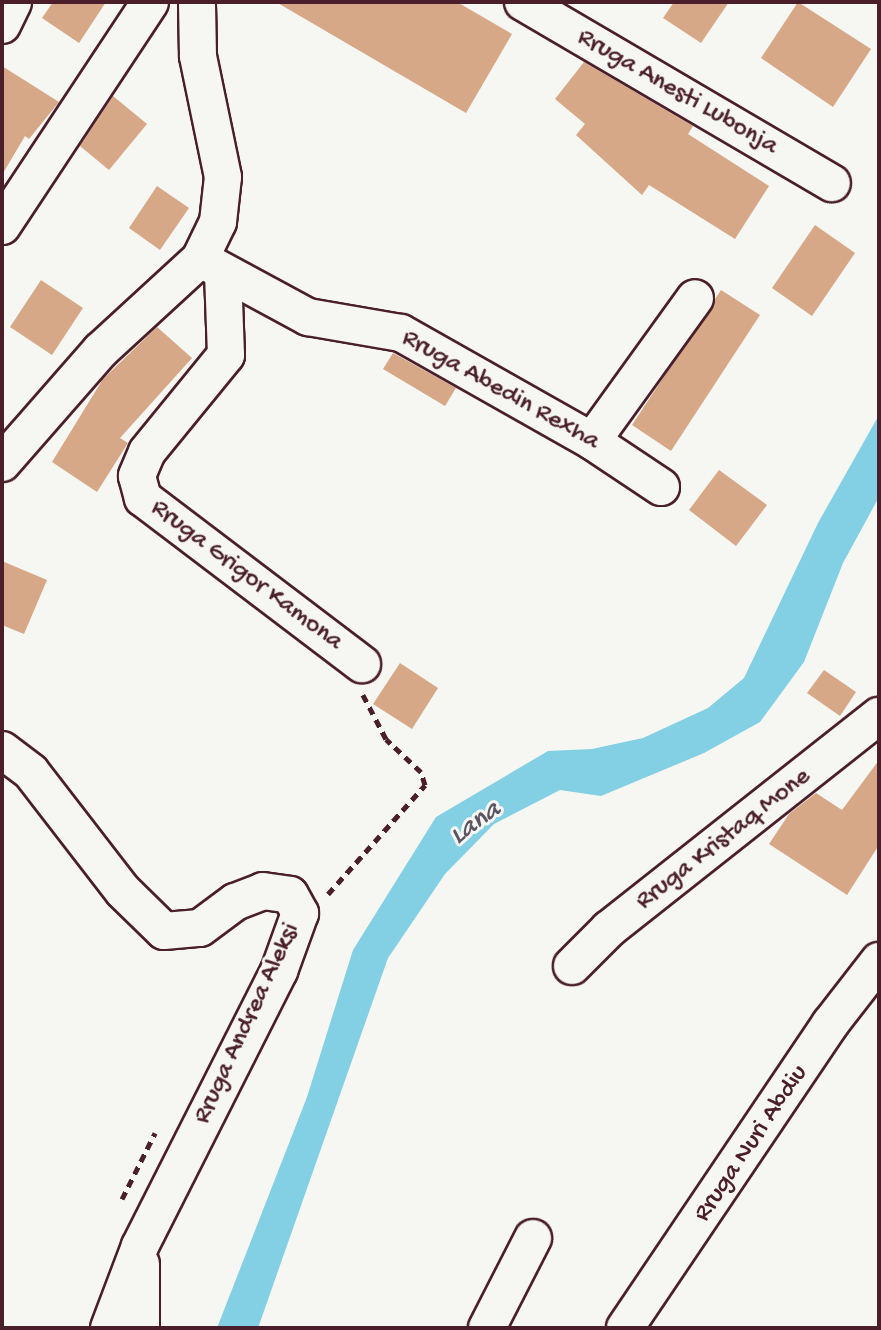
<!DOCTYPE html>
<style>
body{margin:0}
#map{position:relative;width:881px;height:1330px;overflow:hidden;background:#f6f6f2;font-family:"Gochi Hand",sans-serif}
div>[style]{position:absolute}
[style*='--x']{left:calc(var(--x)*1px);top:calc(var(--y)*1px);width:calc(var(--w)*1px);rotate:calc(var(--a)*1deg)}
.water>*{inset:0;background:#83cfe3}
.building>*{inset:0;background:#d6a887}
.path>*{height:5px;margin-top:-2.5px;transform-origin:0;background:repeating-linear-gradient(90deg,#4a1f2b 0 8px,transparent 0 14px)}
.roads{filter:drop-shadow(2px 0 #4a1f2b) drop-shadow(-2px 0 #4a1f2b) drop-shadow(0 2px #4a1f2b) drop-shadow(0 -2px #4a1f2b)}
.minor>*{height:36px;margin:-18px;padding:0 18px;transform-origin:18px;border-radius:18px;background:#f6f6f2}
span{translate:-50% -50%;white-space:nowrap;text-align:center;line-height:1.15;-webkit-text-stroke:6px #f6f6f2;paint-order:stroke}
.street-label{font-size:26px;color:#4a1f2b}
.water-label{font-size:28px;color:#5b5462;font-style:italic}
.frame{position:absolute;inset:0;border:4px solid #4a1f2b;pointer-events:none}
</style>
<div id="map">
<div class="water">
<div style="clip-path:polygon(879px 415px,879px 497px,843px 563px,804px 662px,760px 722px,704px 753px,601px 796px,560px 790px,494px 824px,445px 874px,388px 958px,258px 1328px,217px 1328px,307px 1097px,353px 950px,436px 817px,548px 751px,592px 749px,643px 738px,708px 708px,744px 678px,818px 523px)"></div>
</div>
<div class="building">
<div style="clip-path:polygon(53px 2px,106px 2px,79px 43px,42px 18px)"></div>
<div style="clip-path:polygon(276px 2px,457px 2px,512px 34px,466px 113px)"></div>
<div style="clip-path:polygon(674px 2px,729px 2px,701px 43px,663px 18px)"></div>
<div style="clip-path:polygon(798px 2px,871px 49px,833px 107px,761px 58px)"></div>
<div style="clip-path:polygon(584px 62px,693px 126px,688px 134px,769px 186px,735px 239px,649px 185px,642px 195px,576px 135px,585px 124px,555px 99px)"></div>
<div style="clip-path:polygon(2px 66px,59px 102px,29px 139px,25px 136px,2px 175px)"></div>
<div style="clip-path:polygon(113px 96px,147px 124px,109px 170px,80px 146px)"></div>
<div style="clip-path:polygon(157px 186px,189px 208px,160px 250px,129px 228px)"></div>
<div style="clip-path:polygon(815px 225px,855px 253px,812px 316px,772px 288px)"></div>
<div style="clip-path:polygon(41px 280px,83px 308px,52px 355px,10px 327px)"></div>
<div style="clip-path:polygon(721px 290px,760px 315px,671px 451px,632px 425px)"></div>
<div style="clip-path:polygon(157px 327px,192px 358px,120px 438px,128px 443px,97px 492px,52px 462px,103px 379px)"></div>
<div style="clip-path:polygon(393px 353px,456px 388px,445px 406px,383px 369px)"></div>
<div style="clip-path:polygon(719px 470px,767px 505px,736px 546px,689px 510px)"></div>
<div style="clip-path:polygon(2px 561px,47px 580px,24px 634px,2px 625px)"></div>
<div style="clip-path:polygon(400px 663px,438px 688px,412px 729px,373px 704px)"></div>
<div style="clip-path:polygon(824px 670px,856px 692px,840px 716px,807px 693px)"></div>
<div style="clip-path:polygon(879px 760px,879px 845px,847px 895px,769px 844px,789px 814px,816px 793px,842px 810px)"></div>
</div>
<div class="path">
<div style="--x:328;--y:894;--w:146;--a:-48.3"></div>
<div style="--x:425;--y:785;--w:14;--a:-107"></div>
<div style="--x:421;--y:772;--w:48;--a:-136.7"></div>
<div style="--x:386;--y:739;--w:50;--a:-117.6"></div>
<div style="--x:122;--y:1199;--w:74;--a:-63.4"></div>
</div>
<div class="roads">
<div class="minor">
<div style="--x:523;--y:2;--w:358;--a:30.4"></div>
<div style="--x:2;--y:25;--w:25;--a:-64"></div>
<div style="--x:2;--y:226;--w:268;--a:-56.5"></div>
<div style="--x:208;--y:263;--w:114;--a:28.4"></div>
<div style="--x:308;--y:317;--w:94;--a:9.8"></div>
<div style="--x:401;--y:333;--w:219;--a:29.5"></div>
<div style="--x:592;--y:441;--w:83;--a:33.7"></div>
<div style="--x:223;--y:273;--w:82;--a:87.9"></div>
<div style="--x:226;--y:355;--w:125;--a:129.2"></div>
<div style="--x:147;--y:452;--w:26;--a:113"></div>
<div style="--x:137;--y:476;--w:23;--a:75"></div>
<div style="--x:143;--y:498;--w:275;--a:37.2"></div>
<div style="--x:592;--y:441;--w:176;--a:-54.2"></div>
<div style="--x:2;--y:463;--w:149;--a:-48.8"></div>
<div style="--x:100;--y:351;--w:136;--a:-42.6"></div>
<div style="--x:200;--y:259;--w:41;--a:-64.1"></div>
<div style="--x:218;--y:222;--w:45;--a:-83.7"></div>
<div style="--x:223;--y:177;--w:124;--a:-101.7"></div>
<div style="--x:198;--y:56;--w:54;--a:-91.1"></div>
<div style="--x:2;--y:750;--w:36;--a:37"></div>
<div style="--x:31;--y:772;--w:150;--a:52.3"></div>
<div style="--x:123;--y:891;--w:57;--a:44.3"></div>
<div style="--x:164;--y:931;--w:36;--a:-5"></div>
<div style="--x:200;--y:928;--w:44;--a:-36.6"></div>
<div style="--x:235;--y:902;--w:30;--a:-21"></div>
<div style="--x:263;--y:891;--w:27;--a:8"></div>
<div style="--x:290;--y:895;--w:21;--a:61"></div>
<div style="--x:300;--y:913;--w:62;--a:109.9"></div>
<div style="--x:279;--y:971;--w:308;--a:116.8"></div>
<div style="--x:140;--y:1246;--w:88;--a:110.7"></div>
<div style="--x:572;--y:966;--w:52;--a:-45"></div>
<div style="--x:609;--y:929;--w:344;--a:-38.3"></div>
<div style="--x:141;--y:1264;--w:64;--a:90"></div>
<div style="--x:487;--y:1328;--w:101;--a:-62.9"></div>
<div style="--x:625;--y:1328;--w:367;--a:-56"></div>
<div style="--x:830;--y:1024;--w:80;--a:-52.1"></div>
</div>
</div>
<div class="street-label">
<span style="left:677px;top:93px;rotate:30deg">Rruga Anesti Lubonja</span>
<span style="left:500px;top:391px;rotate:29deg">Rruga Abedin Rexha</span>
<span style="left:246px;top:576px;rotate:37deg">Rruga Grigor Kamona</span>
<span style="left:724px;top:840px;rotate:-38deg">Rruga Kristaq Mone</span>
<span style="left:248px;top:1024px;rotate:-65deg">Rruga Andrea Aleksi</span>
<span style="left:752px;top:1144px;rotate:-56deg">Rruga Nuri Abdiu</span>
</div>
<div class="water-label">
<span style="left:476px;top:824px;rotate:-36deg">Lana</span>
</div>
<div class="frame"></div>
</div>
